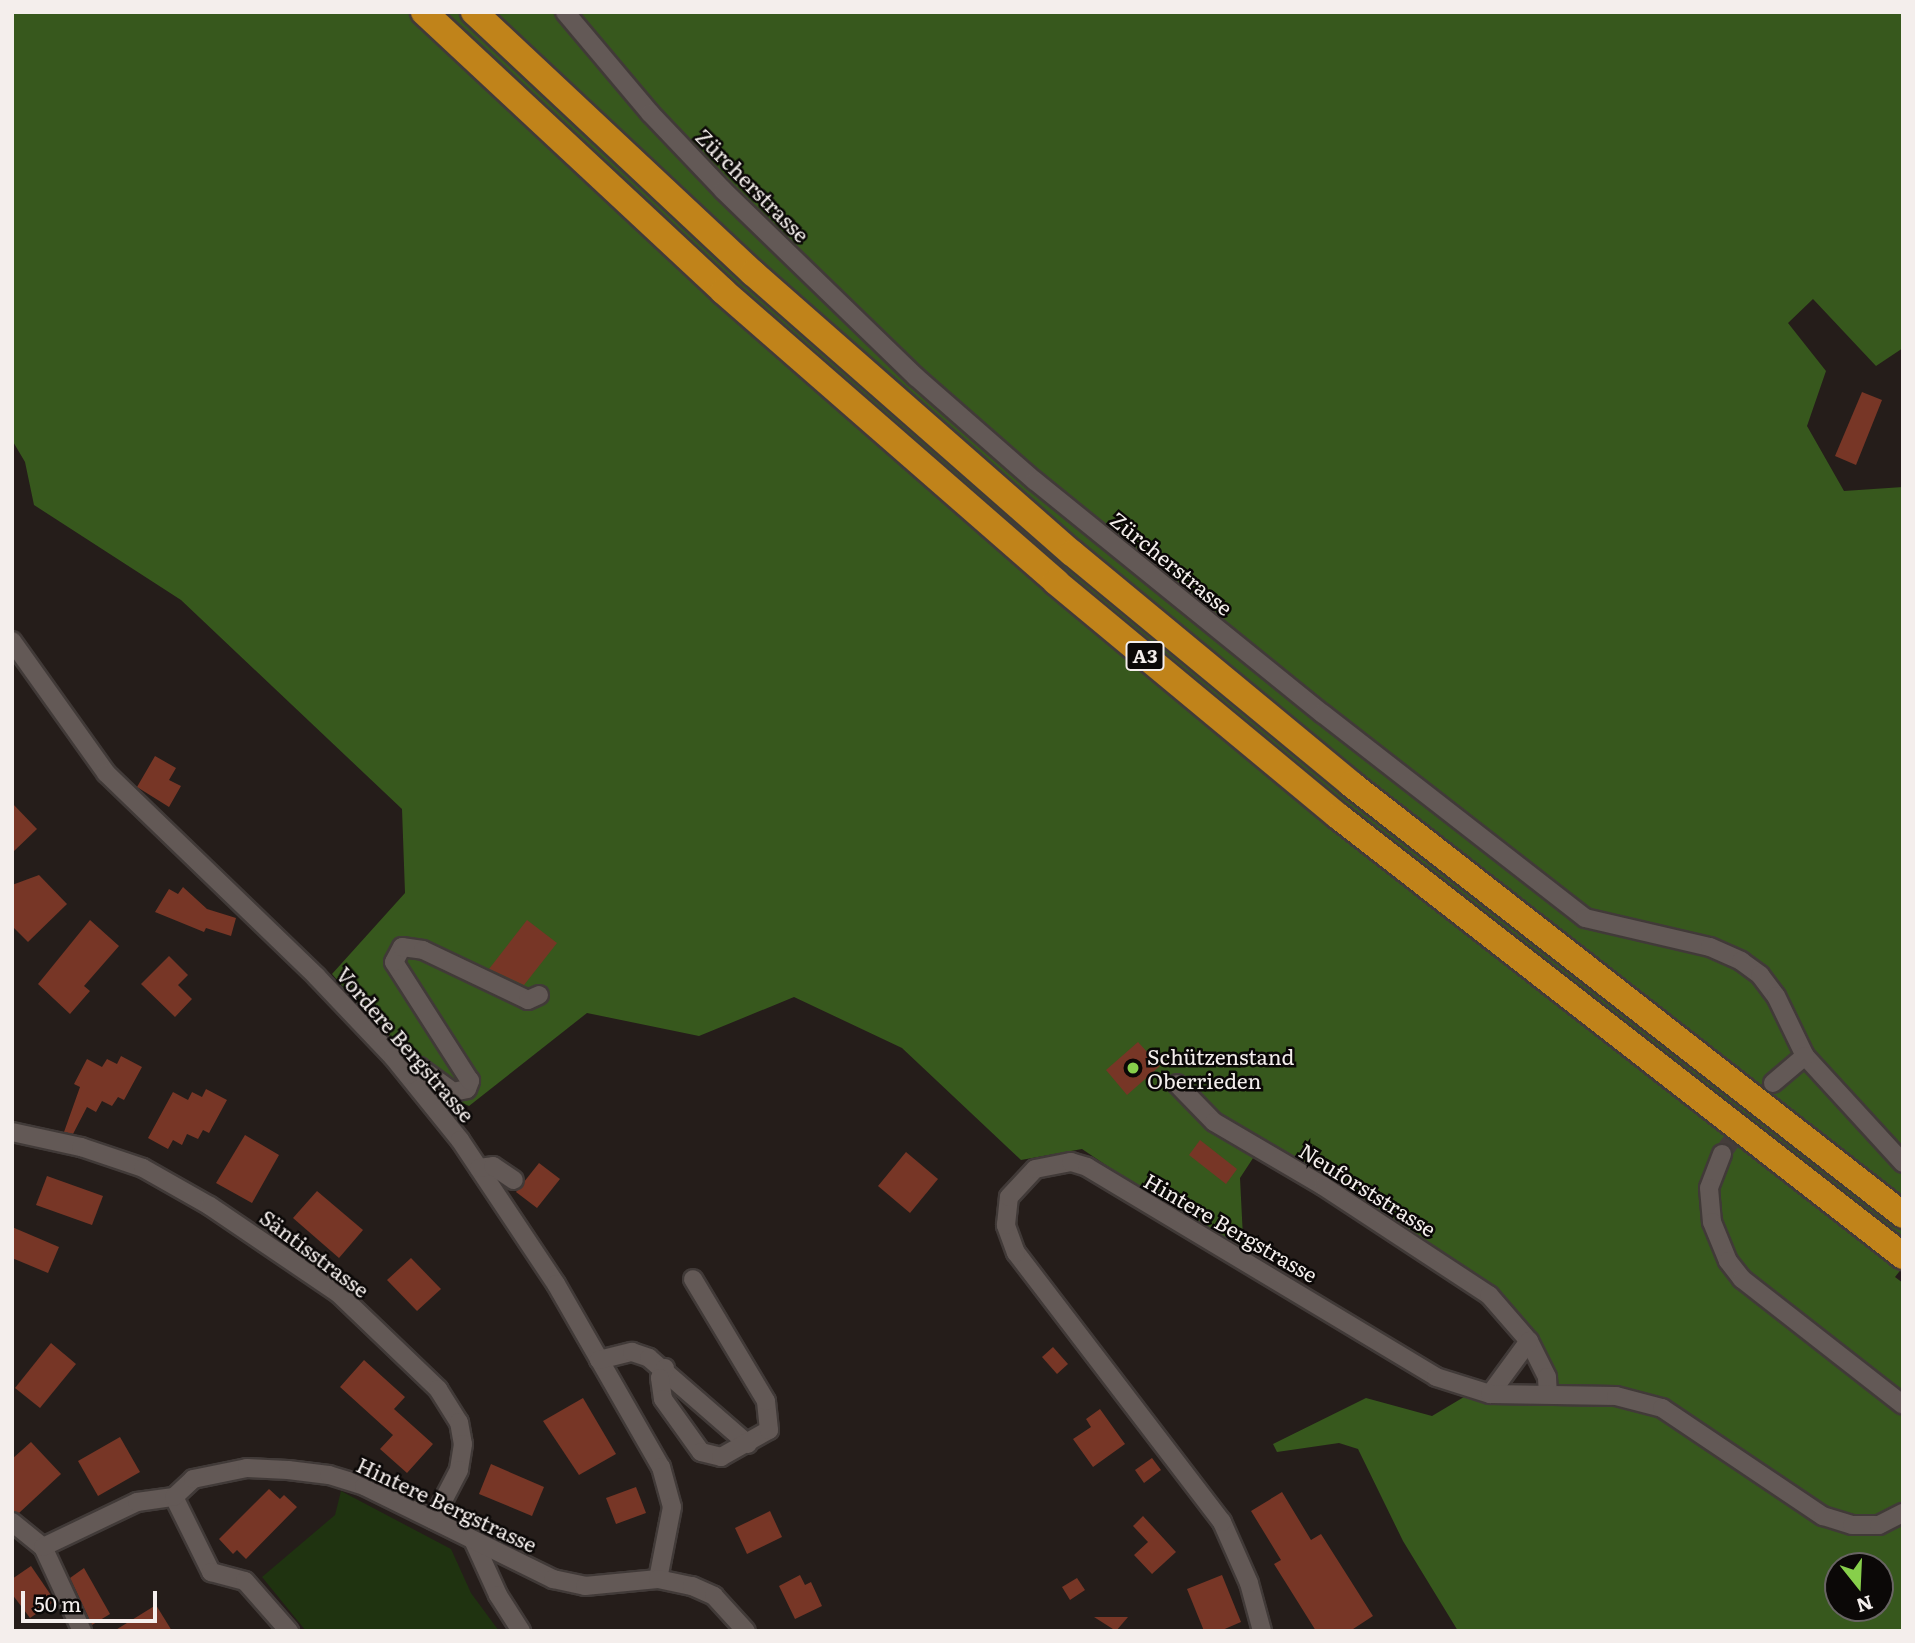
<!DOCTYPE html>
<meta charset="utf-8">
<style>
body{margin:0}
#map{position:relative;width:1915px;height:1643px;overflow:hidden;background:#251d1a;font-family:Literata,serif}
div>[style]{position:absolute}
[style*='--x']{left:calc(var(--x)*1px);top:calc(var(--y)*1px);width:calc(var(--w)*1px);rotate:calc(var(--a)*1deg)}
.green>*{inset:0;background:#1f3310}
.forest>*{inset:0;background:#37581d}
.building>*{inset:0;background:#773626}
.minor-tunnel>*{height:18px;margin-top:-9px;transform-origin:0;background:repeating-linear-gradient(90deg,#443c3a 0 18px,transparent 0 27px)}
.roads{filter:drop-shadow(2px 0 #413a38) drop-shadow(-2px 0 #413a38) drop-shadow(0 2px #413a38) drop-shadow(0 -2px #413a38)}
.minor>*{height:18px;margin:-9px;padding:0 9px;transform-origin:9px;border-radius:9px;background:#635956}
.highway>*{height:26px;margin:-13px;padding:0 13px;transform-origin:13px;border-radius:13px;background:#c0831a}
.dots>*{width:19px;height:19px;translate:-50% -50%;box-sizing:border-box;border:4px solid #0b0807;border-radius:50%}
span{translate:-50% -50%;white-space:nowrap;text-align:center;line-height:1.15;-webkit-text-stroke:5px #0b0807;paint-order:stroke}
.shield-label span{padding:2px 5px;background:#0b0807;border:2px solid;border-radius:5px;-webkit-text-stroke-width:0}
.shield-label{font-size:19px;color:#f4eeec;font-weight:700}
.street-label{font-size:21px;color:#f4eeec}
.poi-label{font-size:21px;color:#f4eeec}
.left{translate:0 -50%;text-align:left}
.frame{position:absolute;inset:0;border:14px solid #f4eeec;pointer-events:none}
.north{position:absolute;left:1824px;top:1552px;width:70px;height:70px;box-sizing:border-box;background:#0b0807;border:2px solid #686463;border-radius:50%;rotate:162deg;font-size:19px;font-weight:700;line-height:28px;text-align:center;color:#f4eeec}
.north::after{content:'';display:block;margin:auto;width:24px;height:32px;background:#87cf4b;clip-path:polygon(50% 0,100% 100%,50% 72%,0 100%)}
.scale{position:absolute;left:21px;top:1591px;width:136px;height:32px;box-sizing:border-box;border:4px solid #f4eeec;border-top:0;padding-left:9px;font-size:21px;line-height:24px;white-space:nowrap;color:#f4eeec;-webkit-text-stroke:5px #0b0807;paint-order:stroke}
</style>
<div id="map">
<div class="green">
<div style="clip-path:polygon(341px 1491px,451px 1549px,471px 1593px,499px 1631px,306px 1631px,262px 1577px,335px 1515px)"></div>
</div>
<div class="forest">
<div style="clip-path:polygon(evenodd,12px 12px,1903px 12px,1903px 348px,1876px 366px,1813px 299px,1788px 323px,1826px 371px,1807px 426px,1844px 491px,1903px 487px,1903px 1267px,1895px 1277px,1903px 1283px,1903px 1631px,1458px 1631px,1403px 1541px,1358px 1449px,1339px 1443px,1277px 1452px,1273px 1444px,1366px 1398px,1432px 1416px,1474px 1391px,1547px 1394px,1512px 1320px,1259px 1149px,1240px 1178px,1244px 1258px,1082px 1149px,1021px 1160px,902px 1048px,794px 997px,699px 1036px,587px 1013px,469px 1106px,431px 1089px,332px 974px,405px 893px,402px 809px,181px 600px,34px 505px,25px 462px,12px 440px,12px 12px,1838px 1566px,1880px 1566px,1880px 1608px,1838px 1608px,1838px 1566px)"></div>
</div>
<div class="building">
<div style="clip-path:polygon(1862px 392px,1882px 400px,1856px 465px,1835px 456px)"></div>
<div style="clip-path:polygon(155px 756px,176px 768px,169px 780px,181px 786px,169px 807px,137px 787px)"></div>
<div style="clip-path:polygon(12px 803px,37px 829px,12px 853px)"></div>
<div style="clip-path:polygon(39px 875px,67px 904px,28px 942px,12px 926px,12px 885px)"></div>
<div style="clip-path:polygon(183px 887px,207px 909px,236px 918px,231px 936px,206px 928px,204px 932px,155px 912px,169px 889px,178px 894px)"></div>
<div style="clip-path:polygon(90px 920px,119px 946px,84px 986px,90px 991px,70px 1014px,38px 984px)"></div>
<div style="clip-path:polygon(527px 920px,557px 943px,524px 985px,489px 969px)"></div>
<div style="clip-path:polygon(169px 956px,188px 975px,178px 985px,192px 999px,175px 1017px,141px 984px)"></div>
<div style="clip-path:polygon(1138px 1042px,1160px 1066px,1127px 1095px,1106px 1070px)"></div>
<div style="clip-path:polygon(121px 1056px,142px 1067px,124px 1100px,118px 1097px,112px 1106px,102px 1101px,96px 1112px,87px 1107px,73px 1134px,64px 1132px,80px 1087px,74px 1084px,87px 1059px,102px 1067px,107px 1059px,117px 1064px)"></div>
<div style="clip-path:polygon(206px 1089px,227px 1100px,209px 1133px,203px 1130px,198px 1139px,187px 1134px,182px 1145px,173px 1140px,168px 1149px,148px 1138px,173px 1092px,188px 1100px,192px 1092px,202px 1097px)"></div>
<div style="clip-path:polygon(245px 1135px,279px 1155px,252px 1203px,216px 1183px)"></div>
<div style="clip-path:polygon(1200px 1140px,1237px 1169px,1226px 1184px,1189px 1155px)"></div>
<div style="clip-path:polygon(906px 1152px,938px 1179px,910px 1213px,878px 1186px)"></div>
<div style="clip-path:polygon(539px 1163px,560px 1179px,537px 1208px,516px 1192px)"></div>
<div style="clip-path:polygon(47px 1176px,103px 1196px,92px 1225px,36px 1205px)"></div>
<div style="clip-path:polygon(317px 1191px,363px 1230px,339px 1258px,293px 1218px)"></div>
<div style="clip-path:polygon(12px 1227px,59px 1247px,48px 1273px,12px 1258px)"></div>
<div style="clip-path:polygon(411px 1258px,441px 1289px,417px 1311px,387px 1280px)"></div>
<div style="clip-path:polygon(51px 1343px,76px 1364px,40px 1408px,15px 1388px)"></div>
<div style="clip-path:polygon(1053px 1347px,1068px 1364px,1057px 1374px,1042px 1357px)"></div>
<div style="clip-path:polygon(364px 1360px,405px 1397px,394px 1409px,433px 1444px,407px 1473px,380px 1449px,393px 1435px,340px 1387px)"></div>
<div style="clip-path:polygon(583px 1398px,616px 1454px,579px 1475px,543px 1421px)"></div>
<div style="clip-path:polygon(1100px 1409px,1125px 1444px,1093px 1467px,1073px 1439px,1091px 1427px,1086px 1419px)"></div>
<div style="clip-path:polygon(120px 1437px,140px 1472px,98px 1496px,78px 1461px)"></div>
<div style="clip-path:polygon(31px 1442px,61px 1474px,19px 1513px,12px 1511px,12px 1459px)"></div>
<div style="clip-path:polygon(1152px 1458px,1161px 1470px,1144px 1483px,1135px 1470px)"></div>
<div style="clip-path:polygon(491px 1464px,544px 1487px,532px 1516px,479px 1494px)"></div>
<div style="clip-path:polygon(636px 1487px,646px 1513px,616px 1524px,606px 1498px)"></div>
<div style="clip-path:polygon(269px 1489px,280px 1499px,284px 1495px,297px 1507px,246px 1559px,237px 1550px,233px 1554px,219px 1539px)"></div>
<div style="clip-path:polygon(1282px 1492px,1311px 1540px,1321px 1534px,1373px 1616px,1350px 1631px,1316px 1631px,1274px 1564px,1281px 1560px,1251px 1511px)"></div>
<div style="clip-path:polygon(770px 1511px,782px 1537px,747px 1554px,735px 1528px)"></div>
<div style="clip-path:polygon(1143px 1516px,1176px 1552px,1152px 1574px,1134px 1555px,1148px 1542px,1133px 1526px)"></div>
<div style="clip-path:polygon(31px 1566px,55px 1601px,30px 1618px,12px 1594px,12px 1579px)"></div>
<div style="clip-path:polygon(84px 1568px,110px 1614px,92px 1625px,70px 1578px)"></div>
<div style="clip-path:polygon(800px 1575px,805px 1585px,811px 1582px,822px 1606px,795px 1619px,779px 1586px)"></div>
<div style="clip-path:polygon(1222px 1575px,1241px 1622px,1220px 1631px,1204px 1631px,1187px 1589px)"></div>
<div style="clip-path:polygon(1077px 1578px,1085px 1590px,1070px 1600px,1062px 1587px)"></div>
<div style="clip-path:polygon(156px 1605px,172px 1631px,114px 1631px)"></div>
<div style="clip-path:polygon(1094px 1617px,1128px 1617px,1116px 1631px)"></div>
</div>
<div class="minor-tunnel">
<div style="--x:1722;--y:1154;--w:73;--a:-53.9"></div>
</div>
<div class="roads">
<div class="minor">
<div style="--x:565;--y:12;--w:132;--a:49.9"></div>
<div style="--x:650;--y:113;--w:106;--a:46.5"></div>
<div style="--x:723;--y:190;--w:269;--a:44.1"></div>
<div style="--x:916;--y:377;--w:158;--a:41.2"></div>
<div style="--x:1035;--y:481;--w:370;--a:39"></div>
<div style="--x:1323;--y:714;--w:332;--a:37.9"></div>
<div style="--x:1585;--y:918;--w:128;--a:13.1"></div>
<div style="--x:1710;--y:947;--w:34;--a:24"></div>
<div style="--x:1741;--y:961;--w:24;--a:36"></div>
<div style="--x:1760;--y:975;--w:26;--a:53"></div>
<div style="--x:1776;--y:996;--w:67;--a:64.2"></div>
<div style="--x:1805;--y:1056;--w:145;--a:47.5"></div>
<div style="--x:12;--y:641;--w:162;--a:54.5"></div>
<div style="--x:106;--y:773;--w:293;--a:44"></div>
<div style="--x:317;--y:977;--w:110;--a:46.5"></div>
<div style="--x:393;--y:1057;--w:107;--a:51.1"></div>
<div style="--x:460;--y:1140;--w:173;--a:56.3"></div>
<div style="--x:556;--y:1284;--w:211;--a:60.2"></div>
<div style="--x:661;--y:1467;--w:41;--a:74.6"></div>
<div style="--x:672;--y:1507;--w:73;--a:101"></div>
<div style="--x:408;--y:1075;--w:14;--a:-36"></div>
<div style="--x:419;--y:1067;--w:42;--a:36.3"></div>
<div style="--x:453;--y:1092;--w:14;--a:-12"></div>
<div style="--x:467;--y:1089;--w:9;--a:-69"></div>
<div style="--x:470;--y:1081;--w:141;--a:-122.6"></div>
<div style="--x:394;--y:962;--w:17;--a:-62"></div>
<div style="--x:402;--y:947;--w:21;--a:8"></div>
<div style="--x:423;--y:950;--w:116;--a:25.5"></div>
<div style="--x:528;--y:1000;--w:12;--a:-24"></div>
<div style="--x:1773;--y:1083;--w:42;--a:-40.2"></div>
<div style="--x:1177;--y:1084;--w:53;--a:45.8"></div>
<div style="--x:1214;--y:1122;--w:126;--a:30.4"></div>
<div style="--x:1323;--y:1186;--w:199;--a:33.3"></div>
<div style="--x:1489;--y:1295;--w:61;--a:49"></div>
<div style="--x:1529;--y:1341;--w:40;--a:63.4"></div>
<div style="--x:1547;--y:1377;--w:17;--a:87"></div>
<div style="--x:12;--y:1132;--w:71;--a:12.3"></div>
<div style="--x:81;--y:1147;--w:65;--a:18.7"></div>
<div style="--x:143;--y:1168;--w:77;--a:29.6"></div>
<div style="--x:210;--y:1206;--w:155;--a:34.2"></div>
<div style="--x:338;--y:1293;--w:139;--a:43.8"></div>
<div style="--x:438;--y:1389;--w:39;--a:58"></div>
<div style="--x:459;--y:1422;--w:22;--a:80"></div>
<div style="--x:463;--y:1444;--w:26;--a:99"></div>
<div style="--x:459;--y:1470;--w:56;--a:117.5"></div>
<div style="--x:1722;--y:1154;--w:36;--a:111"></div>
<div style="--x:1709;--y:1188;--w:34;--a:85"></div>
<div style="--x:1712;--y:1222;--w:42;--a:67.7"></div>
<div style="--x:1728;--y:1261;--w:23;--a:52"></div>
<div style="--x:1742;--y:1279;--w:204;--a:38"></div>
<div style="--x:479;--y:1168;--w:14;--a:-8"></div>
<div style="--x:493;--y:1166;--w:25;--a:34"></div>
<div style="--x:599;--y:1360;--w:34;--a:-14"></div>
<div style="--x:632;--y:1352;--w:18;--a:19"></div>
<div style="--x:649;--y:1358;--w:131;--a:41"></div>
<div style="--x:665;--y:1368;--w:11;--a:117"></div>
<div style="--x:660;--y:1378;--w:21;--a:82"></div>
<div style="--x:663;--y:1399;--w:65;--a:54.4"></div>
<div style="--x:701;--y:1452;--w:21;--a:14"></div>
<div style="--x:721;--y:1457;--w:55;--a:-29.4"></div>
<div style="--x:769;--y:1430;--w:29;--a:-96"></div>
<div style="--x:766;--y:1401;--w:142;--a:-120.9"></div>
<div style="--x:1490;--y:1394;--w:66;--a:-53.7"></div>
<div style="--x:174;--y:1497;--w:84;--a:63.7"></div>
<div style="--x:211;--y:1572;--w:35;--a:15"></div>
<div style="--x:245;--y:1581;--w:67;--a:48.7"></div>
<div style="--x:12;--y:1522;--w:40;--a:39"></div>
<div style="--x:43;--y:1547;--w:93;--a:65.1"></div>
<div style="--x:474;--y:1542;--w:58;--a:65.6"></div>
<div style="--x:498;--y:1595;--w:43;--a:57.4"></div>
<div style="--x:43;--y:1547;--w:104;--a:-25.6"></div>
<div style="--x:137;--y:1502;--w:37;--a:-8"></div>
<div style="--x:174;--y:1497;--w:26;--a:-43"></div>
<div style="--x:193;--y:1479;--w:55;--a:-11.5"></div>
<div style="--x:247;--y:1468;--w:41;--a:2.8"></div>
<div style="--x:288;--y:1470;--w:41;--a:7"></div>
<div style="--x:329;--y:1475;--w:37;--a:17"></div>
<div style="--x:364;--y:1486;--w:211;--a:26.2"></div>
<div style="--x:553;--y:1579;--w:33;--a:12"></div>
<div style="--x:585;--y:1586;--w:73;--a:-5.5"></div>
<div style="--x:658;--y:1579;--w:35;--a:12"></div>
<div style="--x:692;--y:1586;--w:24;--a:24"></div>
<div style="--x:714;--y:1596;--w:47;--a:47.6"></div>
<div style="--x:1262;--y:1631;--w:50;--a:-105.2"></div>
<div style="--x:1249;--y:1583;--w:67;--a:-113.9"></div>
<div style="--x:1222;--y:1522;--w:339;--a:-127.4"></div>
<div style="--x:1016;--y:1253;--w:30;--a:-110"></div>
<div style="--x:1006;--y:1225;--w:28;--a:-84"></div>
<div style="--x:1009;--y:1197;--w:38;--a:-47"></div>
<div style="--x:1035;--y:1169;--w:37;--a:-11"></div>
<div style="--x:1071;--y:1162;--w:17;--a:17"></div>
<div style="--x:1087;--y:1167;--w:407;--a:31"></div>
<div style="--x:1436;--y:1377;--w:57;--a:17.5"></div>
<div style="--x:1490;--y:1394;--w:126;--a:0.9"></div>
<div style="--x:1616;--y:1396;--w:48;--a:14.6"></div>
<div style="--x:1662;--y:1408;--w:194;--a:33.9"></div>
<div style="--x:1823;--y:1516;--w:30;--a:17"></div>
<div style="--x:1852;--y:1525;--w:27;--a:0"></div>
<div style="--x:1879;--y:1525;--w:27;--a:-27"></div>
</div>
<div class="highway">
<div style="--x:424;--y:12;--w:409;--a:43"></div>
<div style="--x:723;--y:291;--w:442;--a:41.1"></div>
<div style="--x:1056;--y:582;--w:366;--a:39.7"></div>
<div style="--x:1338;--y:816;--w:716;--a:37.91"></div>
<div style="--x:474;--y:12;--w:382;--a:43.1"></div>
<div style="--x:753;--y:273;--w:424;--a:41.3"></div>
<div style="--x:1072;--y:553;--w:362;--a:39.6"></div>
<div style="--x:1351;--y:784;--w:700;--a:37.98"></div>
</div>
</div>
<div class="dots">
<div style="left:1133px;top:1068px;background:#87cf4b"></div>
</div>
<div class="shield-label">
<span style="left:1145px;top:656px">A3</span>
</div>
<div class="street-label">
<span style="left:753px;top:185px;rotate:45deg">Zürcherstrasse</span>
<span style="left:1172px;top:563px;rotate:39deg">Zürcherstrasse</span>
<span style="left:406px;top:1044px;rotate:49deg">Vordere Bergstrasse</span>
<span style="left:1368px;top:1189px;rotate:32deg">Neuforststrasse</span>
<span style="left:1231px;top:1227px;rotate:30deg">Hintere Bergstrasse</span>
<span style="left:315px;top:1253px;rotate:37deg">Säntisstrasse</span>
<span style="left:447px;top:1504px;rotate:25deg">Hintere Bergstrasse</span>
</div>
<div class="poi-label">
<span class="left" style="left:1147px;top:1068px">Schützenstand<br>Oberrieden</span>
</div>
<div class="frame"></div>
<div class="north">N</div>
<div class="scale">50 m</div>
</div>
